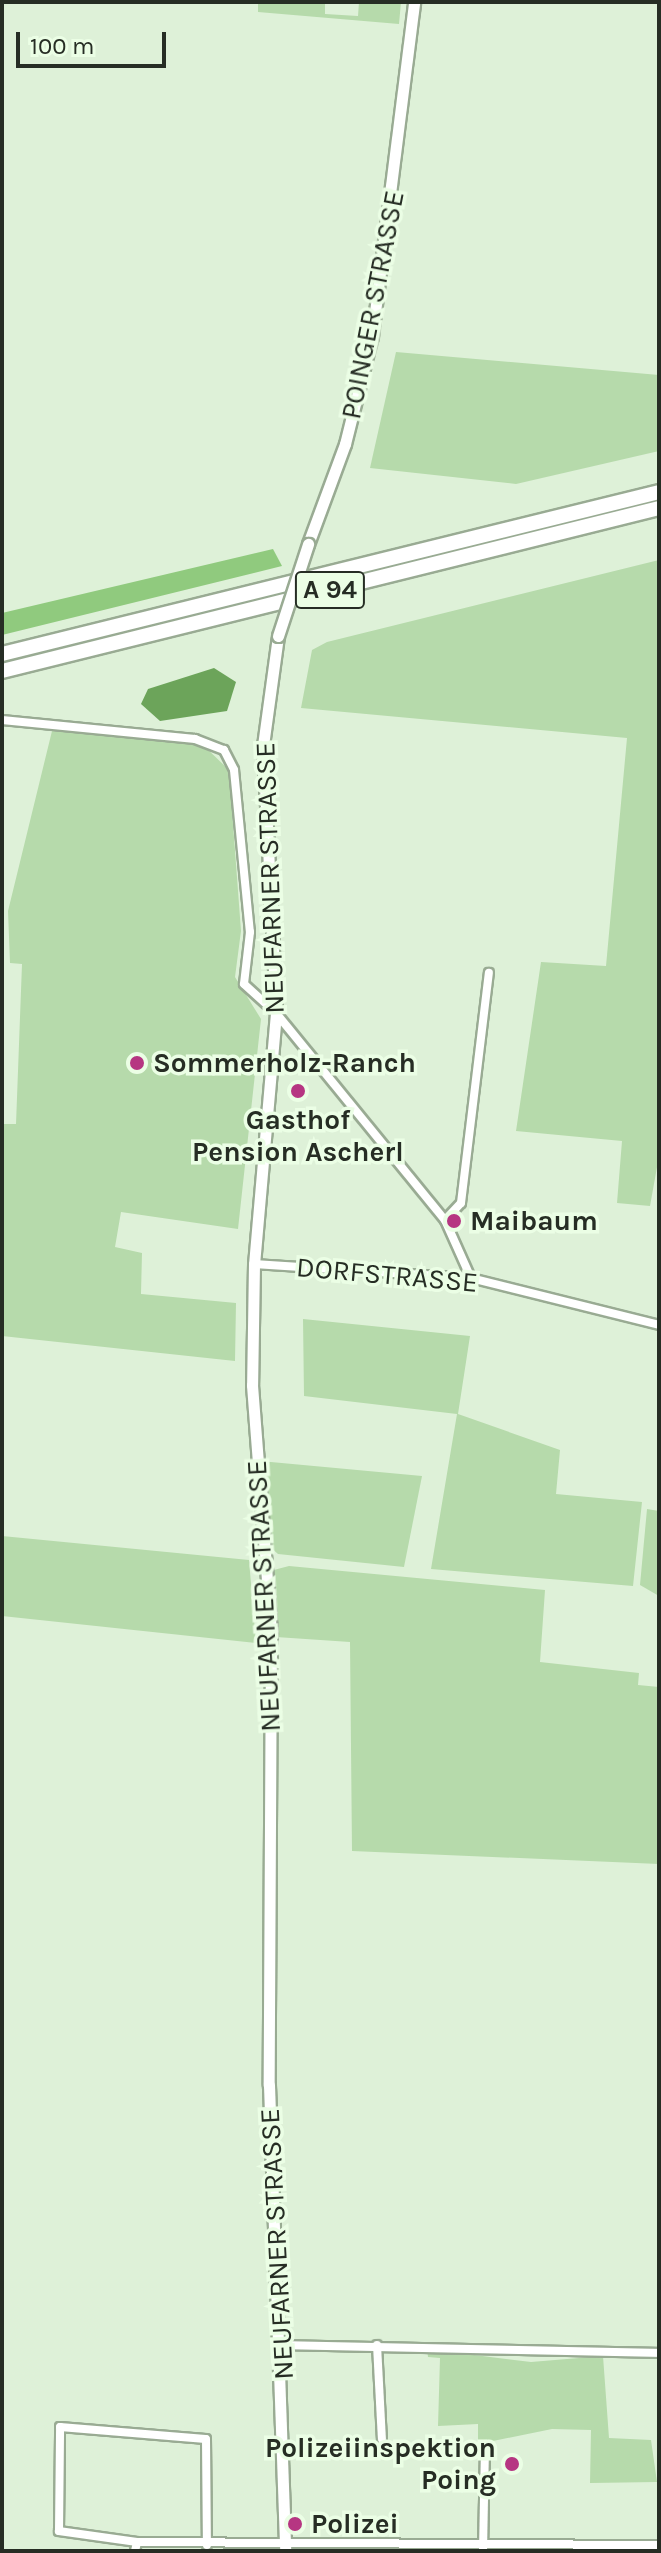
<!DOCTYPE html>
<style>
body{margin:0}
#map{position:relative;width:661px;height:2553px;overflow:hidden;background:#def1d8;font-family:Karla,sans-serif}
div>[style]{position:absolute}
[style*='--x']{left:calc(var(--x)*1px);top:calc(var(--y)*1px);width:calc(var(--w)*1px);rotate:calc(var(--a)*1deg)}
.green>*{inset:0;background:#b6daab}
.forest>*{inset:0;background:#90ca7e}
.water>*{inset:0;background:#6ca45a}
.roads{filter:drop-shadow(2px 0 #99ab93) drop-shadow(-2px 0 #99ab93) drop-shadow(0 2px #99ab93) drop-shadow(0 -2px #99ab93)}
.street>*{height:8px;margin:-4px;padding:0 4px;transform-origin:4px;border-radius:4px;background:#fff}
.secondary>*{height:11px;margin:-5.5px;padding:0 5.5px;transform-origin:5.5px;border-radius:5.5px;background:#fff}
.highway>*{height:14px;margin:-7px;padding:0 7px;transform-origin:7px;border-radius:7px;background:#fff}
.bridges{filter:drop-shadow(2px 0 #99ab93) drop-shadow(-2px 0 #99ab93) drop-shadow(0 2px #99ab93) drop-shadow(0 -2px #99ab93)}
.secondary-bridge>*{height:11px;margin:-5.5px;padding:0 5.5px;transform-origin:5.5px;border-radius:5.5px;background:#fff}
.dots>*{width:22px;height:22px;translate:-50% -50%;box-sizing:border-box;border:4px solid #ebfee5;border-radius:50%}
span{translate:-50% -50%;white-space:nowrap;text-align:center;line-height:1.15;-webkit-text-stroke:7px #ebfee5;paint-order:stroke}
.shield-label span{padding:2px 6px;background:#ebfee5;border:2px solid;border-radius:6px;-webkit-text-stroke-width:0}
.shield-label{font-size:26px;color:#262d24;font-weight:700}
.street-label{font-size:28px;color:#262d24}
.poi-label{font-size:28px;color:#262d24;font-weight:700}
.left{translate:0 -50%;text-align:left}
.right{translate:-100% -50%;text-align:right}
.frame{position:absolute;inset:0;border:4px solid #262d24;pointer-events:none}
.scale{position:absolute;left:16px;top:32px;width:150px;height:36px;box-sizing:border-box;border:4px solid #262d24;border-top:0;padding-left:10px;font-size:24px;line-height:28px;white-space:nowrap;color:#262d24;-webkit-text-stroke:6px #ebfee5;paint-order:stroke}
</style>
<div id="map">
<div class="green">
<div style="clip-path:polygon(258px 2px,325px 2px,325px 14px,358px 16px,359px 2px,401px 2px,399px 24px,258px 12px)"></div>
<div style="clip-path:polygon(396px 352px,659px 375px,659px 451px,516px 484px,370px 468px)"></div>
<div style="clip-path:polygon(659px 560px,659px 1156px,650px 1206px,617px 1203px,622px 1141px,516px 1131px,541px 962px,606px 966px,627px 738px,301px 708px,312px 650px,327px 642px)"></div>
<div style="clip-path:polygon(52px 731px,201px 743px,229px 770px,241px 931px,235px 977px,261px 1019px,238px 1229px,121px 1212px,115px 1247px,142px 1253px,141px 1294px,236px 1303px,235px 1361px,2px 1336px,2px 1124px,16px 1124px,22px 964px,10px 963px,8px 911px)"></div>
<div style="clip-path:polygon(303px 1319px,470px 1336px,458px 1414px,560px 1450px,556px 1494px,642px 1502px,633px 1586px,431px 1569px,457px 1414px,304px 1396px)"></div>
<div style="clip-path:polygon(260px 1461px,422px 1476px,404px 1567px,278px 1554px,268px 1545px)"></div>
<div style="clip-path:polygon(647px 1509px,659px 1511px,659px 1596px,640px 1585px)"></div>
<div style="clip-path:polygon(2px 1536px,249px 1560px,256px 1643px,2px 1616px)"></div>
<div style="clip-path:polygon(289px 1566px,545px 1590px,540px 1662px,639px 1673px,638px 1685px,659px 1687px,659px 1864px,352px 1851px,350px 1642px,276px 1637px,270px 1571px)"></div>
<div style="clip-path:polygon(427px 2349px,531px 2362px,603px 2356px,609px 2438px,651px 2440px,657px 2482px,590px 2483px,591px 2430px,552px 2429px,478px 2444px,478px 2424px,438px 2426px,440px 2358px,428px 2357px)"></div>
</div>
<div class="forest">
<div style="clip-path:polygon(273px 549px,282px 566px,2px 635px,2px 613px)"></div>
</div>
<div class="water">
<div style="clip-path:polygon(214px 668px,236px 682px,227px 711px,160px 721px,141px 704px,148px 689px)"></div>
</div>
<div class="roads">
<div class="street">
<div style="--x:2;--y:720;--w:194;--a:5.6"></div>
<div style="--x:195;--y:739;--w:31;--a:21"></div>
<div style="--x:224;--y:750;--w:22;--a:63"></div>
<div style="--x:234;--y:770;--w:163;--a:84.4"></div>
<div style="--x:250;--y:932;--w:52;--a:96.6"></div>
<div style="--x:244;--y:984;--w:43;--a:42.2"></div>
<div style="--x:276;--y:1013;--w:267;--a:50.8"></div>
<div style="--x:445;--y:1220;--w:64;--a:65.9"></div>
<div style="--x:445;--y:1220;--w:23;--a:-47"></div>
<div style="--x:461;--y:1203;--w:232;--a:-83.1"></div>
<div style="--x:254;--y:1264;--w:217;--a:3.7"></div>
<div style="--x:471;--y:1278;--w:194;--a:14"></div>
<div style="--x:282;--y:2345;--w:377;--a:1.2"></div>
<div style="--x:377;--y:2345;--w:94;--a:87"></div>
<div style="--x:137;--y:2542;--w:79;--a:-172"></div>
<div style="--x:59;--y:2531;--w:104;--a:-89.4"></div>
<div style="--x:60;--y:2427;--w:146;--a:4.7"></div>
<div style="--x:206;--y:2439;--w:106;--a:89.5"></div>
<div style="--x:135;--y:2551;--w:9;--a:-77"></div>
<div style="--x:137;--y:2542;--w:522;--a:0.33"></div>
<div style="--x:483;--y:2551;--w:102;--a:-88.9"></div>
</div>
<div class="secondary">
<div style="--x:308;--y:544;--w:107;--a:-69.7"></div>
<div style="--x:345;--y:444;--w:111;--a:-76"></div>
<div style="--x:372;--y:336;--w:337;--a:-82.8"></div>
<div style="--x:278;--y:636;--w:110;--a:97.8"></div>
<div style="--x:263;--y:745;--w:268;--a:87.2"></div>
<div style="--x:276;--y:1013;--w:252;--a:95"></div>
<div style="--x:254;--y:1264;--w:121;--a:90.9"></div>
<div style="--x:252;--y:1385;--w:250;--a:85.6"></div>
<div style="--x:271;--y:1634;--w:451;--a:90.3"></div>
<div style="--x:269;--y:2085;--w:466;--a:88"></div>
</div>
<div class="highway">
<div style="--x:2;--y:654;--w:677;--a:-13.85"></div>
<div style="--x:2;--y:671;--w:677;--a:-13.93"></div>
</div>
</div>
<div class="bridges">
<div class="secondary-bridge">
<div style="--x:278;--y:636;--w:97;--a:-71.9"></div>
</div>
</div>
<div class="dots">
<div style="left:137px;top:1063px;background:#b63682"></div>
<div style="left:298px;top:1091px;background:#b63682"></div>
<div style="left:454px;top:1221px;background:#b63682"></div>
<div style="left:512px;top:2464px;background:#b63682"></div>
<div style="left:295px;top:2524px;background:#b63682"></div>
</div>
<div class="shield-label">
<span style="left:330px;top:590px">A 94</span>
</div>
<div class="street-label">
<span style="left:373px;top:305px;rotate:-79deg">POINGER STRASSE</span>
<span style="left:270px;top:878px;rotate:-92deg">NEUFARNER STRASSE</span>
<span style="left:387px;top:1275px;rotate:5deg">DORFSTRASSE</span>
<span style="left:264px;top:1596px;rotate:-93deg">NEUFARNER STRASSE</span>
<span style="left:277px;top:2244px;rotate:-93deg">NEUFARNER STRASSE</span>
</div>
<div class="poi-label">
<span class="left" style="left:153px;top:1063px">Sommerholz-Ranch</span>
<span style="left:298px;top:1136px">Gasthof<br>Pension Ascherl</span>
<span class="left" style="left:470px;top:1221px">Maibaum</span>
<span class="right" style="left:496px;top:2464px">Polizeiinspektion<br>Poing</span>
<span class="left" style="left:311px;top:2524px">Polizei</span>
</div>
<div class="frame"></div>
<div class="scale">100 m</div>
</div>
